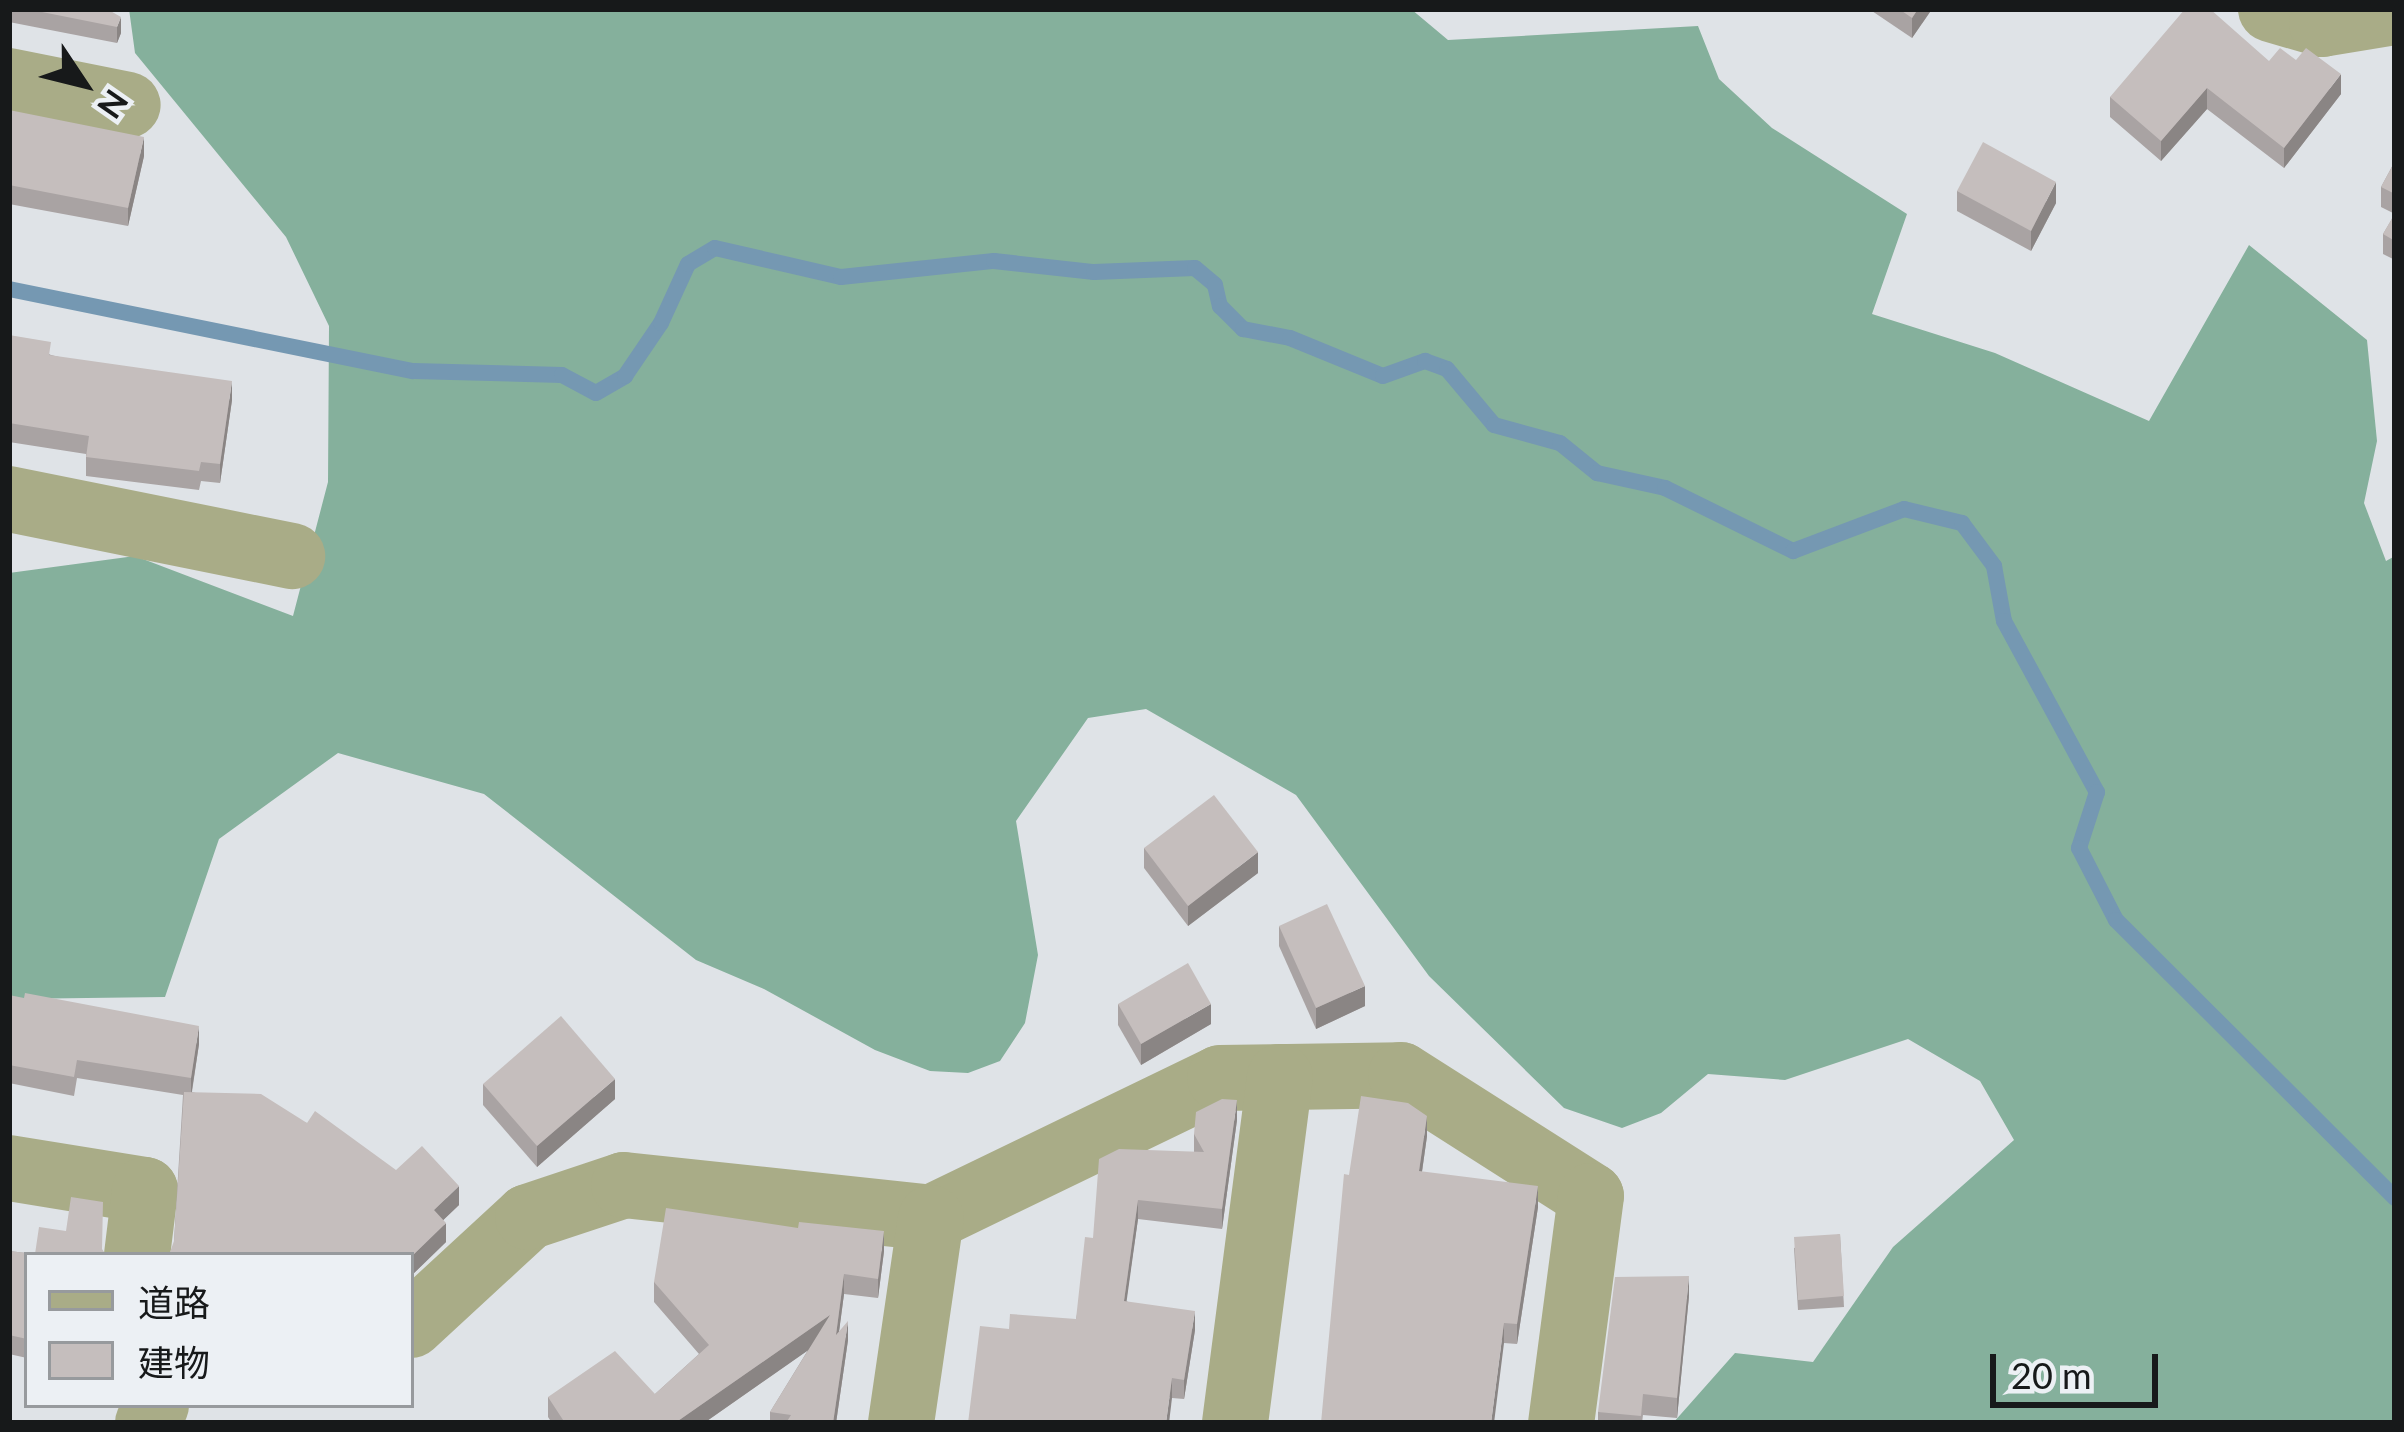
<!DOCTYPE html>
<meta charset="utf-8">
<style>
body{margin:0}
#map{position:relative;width:2404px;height:1432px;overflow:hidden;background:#dfe3e7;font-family:Lato,"Noto Sans JP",sans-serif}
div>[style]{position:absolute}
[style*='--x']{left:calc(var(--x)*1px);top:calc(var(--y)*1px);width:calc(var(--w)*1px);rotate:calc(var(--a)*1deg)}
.forest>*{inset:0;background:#85b09c}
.stream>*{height:16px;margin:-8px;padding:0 8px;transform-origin:8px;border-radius:8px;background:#7598b2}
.minor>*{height:66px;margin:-33px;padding:0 33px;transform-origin:33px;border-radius:33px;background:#a9ac87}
.wall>*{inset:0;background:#a9a3a3}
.shaded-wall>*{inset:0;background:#8a8584}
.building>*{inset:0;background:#c5bebd}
span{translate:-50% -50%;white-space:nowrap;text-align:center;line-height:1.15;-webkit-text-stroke:9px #ecf0f4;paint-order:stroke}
.frame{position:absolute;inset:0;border:12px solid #17191a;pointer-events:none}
.legend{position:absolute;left:24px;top:1252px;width:390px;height:156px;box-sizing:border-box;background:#ecf0f4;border:3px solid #979a9d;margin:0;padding:15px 21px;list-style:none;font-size:36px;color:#17191a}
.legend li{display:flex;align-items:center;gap:24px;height:60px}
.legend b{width:60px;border:3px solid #979a9d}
.north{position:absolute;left:24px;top:24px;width:120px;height:120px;-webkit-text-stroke:9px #ecf0f4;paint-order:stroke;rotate:125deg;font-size:33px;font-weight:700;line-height:48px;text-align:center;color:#17191a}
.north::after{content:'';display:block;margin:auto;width:42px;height:54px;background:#17191a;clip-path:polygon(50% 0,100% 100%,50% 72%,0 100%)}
.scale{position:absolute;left:1990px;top:1354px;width:168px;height:54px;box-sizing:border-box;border:6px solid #17191a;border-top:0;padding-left:15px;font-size:36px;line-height:42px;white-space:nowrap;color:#17191a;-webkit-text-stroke:9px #ecf0f4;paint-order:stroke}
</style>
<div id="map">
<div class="forest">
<div style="clip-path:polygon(129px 9px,1411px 9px,1448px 40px,1698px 26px,1719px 79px,1772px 128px,1907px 214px,1872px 314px,1995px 353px,2149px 421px,2249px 245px,2367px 340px,2377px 441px,2364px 503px,2386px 561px,2395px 556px,2395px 1423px,1673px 1423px,1735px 1353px,1813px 1362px,1893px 1247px,2014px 1140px,1980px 1081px,1908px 1039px,1785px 1080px,1708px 1074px,1661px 1113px,1622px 1128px,1564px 1108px,1429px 976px,1296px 795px,1146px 709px,1088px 718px,1016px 821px,1038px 955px,1025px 1023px,1000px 1061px,968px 1073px,930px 1071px,875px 1050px,764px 989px,696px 960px,484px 794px,338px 753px,219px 839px,165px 997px,9px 999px,9px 573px,135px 556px,293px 616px,328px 482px,329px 326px,286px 237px,135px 53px)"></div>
</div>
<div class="stream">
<div style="--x:9;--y:289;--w:412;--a:11.5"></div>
<div style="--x:413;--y:371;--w:149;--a:1.5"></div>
<div style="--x:562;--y:375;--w:38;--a:28"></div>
<div style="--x:596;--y:393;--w:34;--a:-30"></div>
<div style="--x:625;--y:376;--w:64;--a:-55.8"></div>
<div style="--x:661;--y:323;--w:65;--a:-65.4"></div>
<div style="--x:688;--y:264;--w:31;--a:-31"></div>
<div style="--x:715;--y:248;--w:129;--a:13"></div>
<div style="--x:841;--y:277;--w:154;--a:-6"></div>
<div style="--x:994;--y:261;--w:101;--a:6.3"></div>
<div style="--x:1094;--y:272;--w:101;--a:-2.3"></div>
<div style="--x:1195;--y:268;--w:26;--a:40"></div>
<div style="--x:1215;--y:285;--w:22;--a:77"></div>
<div style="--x:1220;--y:306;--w:33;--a:45"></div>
<div style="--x:1243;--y:329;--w:48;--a:10.8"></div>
<div style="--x:1290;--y:338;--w:100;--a:22.2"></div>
<div style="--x:1383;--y:376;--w:45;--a:-19.7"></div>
<div style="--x:1425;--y:361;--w:23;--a:20"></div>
<div style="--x:1447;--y:369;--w:73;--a:50"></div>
<div style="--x:1494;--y:425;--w:68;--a:15.3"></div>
<div style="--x:1560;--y:443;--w:48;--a:39"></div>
<div style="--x:1597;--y:473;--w:70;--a:12.4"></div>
<div style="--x:1665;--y:488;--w:143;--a:26.2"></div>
<div style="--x:1793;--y:551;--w:119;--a:-20.7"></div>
<div style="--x:1904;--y:509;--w:60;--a:13.6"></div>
<div style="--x:1962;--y:523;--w:54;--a:53.3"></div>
<div style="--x:1994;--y:566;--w:56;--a:79.7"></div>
<div style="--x:2004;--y:621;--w:195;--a:61.5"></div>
<div style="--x:2097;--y:792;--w:59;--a:107.8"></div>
<div style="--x:2079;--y:848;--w:81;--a:62.8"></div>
<div style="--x:2116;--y:920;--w:394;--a:44.9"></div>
</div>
<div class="minor">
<div style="--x:2271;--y:9;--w:53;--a:16.4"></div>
<div style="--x:2322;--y:24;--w:74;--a:-9.3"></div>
<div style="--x:9;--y:81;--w:121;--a:11.4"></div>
<div style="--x:9;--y:499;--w:289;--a:11.4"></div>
<div style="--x:9;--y:1168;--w:138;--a:9.2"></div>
<div style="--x:145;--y:1190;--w:65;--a:97"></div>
<div style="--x:411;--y:1325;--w:159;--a:-42.7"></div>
<div style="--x:528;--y:1217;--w:101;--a:-18.4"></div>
<div style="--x:624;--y:1185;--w:309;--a:6.1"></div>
<div style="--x:931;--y:1218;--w:321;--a:-25.8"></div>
<div style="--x:1220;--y:1078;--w:181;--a:-0.9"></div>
<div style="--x:1401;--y:1075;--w:225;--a:32.5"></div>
<div style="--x:1591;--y:1196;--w:229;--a:97.5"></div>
<div style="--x:148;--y:1423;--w:20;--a:-66"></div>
<div style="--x:901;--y:1423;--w:207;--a:-81.7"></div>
<div style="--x:1235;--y:1423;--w:349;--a:-82.6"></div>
</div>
<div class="wall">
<div style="clip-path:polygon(9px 9px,107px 9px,121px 33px,117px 43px,9px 22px)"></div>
<div style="clip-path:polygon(1869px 9px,1932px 9px,1912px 38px)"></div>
<div style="clip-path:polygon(2269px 61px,2341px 94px,2284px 168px,2207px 109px,2161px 161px,2110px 117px,2110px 97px)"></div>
<div style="clip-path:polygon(9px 110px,144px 156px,128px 226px,9px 204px)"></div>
<div style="clip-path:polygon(2395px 161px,2395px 260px,2383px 254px,2383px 234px,2395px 214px,2381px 207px,2381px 187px)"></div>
<div style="clip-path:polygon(1957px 191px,2056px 203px,2031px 251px,1957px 211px)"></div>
<div style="clip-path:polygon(9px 335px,51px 355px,232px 400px,220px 483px,201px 481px,199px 490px,86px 476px,86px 454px,9px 442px)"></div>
<div style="clip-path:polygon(1144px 848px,1258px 873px,1188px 926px,1144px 868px)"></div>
<div style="clip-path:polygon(1279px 926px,1365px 1006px,1316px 1029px,1279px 946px)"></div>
<div style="clip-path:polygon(9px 995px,199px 1044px,192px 1092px,307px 1123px,459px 1205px,443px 1220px,446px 1242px,411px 1276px,411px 1255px,174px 1241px,183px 1095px,77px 1078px,74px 1096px,9px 1083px)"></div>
<div style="clip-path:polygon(1118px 1004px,1211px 1024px,1141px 1065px,1118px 1025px)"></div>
<div style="clip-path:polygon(483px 1084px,615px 1099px,537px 1167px,483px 1105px)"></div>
<div style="clip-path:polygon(1237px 1120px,1222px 1229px,1138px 1219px,1126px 1301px,1195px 1330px,1184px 1399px,1172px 1398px,1009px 1329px,1076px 1319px,1093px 1238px,1194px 1152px,1194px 1134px)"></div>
<div style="clip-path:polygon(1427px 1136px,1422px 1172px,1538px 1207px,1517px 1344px,1504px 1343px,1349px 1175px)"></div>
<div style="clip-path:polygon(1840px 1234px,1844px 1307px,1798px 1310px,1794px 1248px)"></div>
<div style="clip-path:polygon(103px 1250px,27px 1255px,27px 1358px,9px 1354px,9px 1251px,35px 1254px)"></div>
<div style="clip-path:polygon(884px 1251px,878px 1298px,844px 1294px,839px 1331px,848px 1340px,836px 1423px,770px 1423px,770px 1412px,808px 1350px,704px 1423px,552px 1423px,548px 1417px,548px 1397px,655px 1394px,699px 1354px,654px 1302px,654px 1282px)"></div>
<div style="clip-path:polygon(1689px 1296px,1677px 1418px,1643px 1415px,1642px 1423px,1598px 1423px,1598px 1412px)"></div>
</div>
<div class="shaded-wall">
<div style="clip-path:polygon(1918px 9px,1932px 9px,1912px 38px,1912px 18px)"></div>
<div style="clip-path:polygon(121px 17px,121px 33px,117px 43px,117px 27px)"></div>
<div style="clip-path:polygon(2341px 74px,2341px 94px,2284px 168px,2284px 148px)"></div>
<div style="clip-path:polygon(2207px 88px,2207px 109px,2161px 161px,2161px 141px)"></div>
<div style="clip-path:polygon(144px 137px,144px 156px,128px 226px,128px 208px)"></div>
<div style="clip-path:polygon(2056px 182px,2056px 203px,2031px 251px,2031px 231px)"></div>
<div style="clip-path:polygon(232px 381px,232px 400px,220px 483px,220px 464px)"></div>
<div style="clip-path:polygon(1258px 852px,1258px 873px,1188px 926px,1188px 906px)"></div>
<div style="clip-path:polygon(1365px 986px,1365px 1006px,1316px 1029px,1316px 1008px)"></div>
<div style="clip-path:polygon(1211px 1004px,1211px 1024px,1141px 1065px,1141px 1044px)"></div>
<div style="clip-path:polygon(199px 1026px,199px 1044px,191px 1096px,191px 1078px)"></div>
<div style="clip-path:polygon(615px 1079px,615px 1099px,537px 1167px,537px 1146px)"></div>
<div style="clip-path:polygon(1237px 1100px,1237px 1120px,1222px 1229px,1222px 1209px)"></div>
<div style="clip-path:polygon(1427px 1116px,1427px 1136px,1419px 1192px,1419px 1171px)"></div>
<div style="clip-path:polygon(459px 1186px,459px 1205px,434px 1229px,434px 1210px)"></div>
<div style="clip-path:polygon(1538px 1186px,1538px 1207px,1517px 1344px,1517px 1324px)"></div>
<div style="clip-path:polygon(1138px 1200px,1138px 1219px,1124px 1320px,1124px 1301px)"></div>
<div style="clip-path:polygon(446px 1223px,446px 1242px,411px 1276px,411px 1257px)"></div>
<div style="clip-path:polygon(884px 1231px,884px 1251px,878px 1298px,878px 1279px)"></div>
<div style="clip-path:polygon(844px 1274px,844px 1294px,836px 1355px,836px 1335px)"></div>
<div style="clip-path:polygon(1689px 1276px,1689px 1296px,1677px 1418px,1677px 1398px)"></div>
<div style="clip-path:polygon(1195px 1311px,1195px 1330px,1184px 1399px,1184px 1380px)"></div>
<div style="clip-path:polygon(830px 1315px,830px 1335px,704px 1423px,675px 1423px)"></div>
<div style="clip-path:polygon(848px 1321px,848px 1340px,836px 1423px,833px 1423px)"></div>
<div style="clip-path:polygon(1504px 1323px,1504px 1343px,1494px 1423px,1491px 1423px)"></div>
<div style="clip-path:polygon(1172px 1378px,1172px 1398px,1169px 1423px,1166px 1423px)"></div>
</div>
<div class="building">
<div style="clip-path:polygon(27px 9px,107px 9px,121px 17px,117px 27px)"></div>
<div style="clip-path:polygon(1899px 9px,1918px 9px,1912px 18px)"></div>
<div style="clip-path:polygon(2185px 9px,2210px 9px,2269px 61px,2280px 48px,2296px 60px,2306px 48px,2341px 74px,2284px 148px,2207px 88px,2161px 141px,2110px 97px)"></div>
<div style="clip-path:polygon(9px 110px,144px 137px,128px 208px,9px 185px)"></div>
<div style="clip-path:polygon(1983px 142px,2056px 182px,2031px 231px,1957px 191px)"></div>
<div style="clip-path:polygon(2395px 161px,2395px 194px,2381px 187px)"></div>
<div style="clip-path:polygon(2395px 213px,2395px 241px,2383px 234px)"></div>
<div style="clip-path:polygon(9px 335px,51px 342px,49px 355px,232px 381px,220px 464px,201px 462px,199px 471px,86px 457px,89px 436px,9px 423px)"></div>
<div style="clip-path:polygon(1214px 795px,1258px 852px,1188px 906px,1144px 848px)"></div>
<div style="clip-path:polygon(1327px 904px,1365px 986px,1316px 1008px,1279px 926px)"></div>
<div style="clip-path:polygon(1188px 963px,1211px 1004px,1141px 1044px,1118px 1004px)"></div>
<div style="clip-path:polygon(25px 993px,199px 1026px,191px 1078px,77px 1060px,74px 1077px,9px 1065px,9px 995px,24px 998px)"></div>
<div style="clip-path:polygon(561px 1016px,615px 1079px,537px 1146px,483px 1084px)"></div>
<div style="clip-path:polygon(184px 1092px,261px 1094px,307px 1123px,315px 1111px,396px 1170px,422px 1146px,459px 1186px,434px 1210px,446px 1223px,411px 1257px,411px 1255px,169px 1255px,174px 1241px)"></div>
<div style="clip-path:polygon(1361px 1096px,1408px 1103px,1427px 1116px,1419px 1171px,1538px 1186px,1517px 1324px,1504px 1323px,1491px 1423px,1321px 1423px,1344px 1174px,1349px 1175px)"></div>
<div style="clip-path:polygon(1222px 1099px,1237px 1100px,1222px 1209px,1138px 1200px,1124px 1301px,1195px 1311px,1184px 1380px,1172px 1378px,1166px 1423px,968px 1423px,980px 1326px,1009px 1329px,1010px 1314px,1076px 1319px,1085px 1237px,1093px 1238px,1099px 1159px,1119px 1149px,1204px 1152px,1194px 1134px,1196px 1112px)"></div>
<div style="clip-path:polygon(71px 1197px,103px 1202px,102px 1249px,106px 1255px,27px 1255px,27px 1339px,9px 1335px,9px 1251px,35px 1254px,39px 1227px,66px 1231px)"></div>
<div style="clip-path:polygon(666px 1208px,798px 1228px,799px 1222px,884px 1231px,878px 1279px,844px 1274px,836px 1335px,848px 1321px,833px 1423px,786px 1423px,791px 1415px,770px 1412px,830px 1315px,675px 1423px,565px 1423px,548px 1397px,615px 1351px,655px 1394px,709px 1345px,654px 1282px)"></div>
<div style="clip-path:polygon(1840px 1234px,1844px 1296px,1798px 1300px,1794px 1237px)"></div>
<div style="clip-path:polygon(1689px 1276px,1677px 1398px,1643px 1394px,1641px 1416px,1598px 1412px,1615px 1277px)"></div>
</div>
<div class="frame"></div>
<ul class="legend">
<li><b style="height:15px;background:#a9ac87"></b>道路</li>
<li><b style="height:33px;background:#c5bebd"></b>建物</li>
</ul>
<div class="north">N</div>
<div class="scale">20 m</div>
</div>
